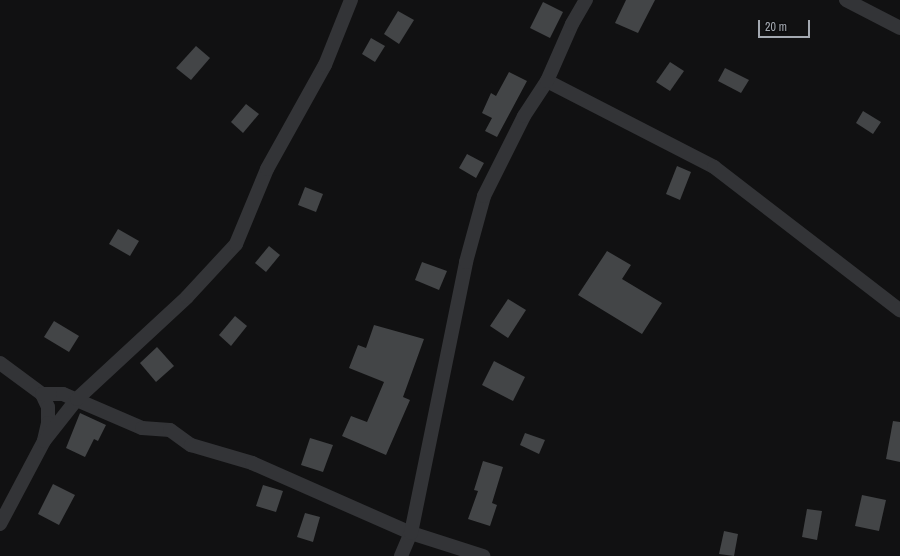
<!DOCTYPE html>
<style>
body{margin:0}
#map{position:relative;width:900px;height:556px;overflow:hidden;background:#111112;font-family:"Archivo Narrow",sans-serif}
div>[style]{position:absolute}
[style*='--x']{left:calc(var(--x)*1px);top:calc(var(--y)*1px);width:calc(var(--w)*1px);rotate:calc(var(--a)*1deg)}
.building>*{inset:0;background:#434547}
.minor>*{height:14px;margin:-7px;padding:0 7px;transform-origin:7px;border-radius:7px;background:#333437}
span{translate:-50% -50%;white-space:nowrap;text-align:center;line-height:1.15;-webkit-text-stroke:3.5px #0c0c0d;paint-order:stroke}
.scale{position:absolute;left:758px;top:20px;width:52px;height:18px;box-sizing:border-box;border:2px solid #a4a9b1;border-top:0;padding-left:5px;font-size:12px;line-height:14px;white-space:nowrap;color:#a4a9b1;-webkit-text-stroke:3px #0c0c0d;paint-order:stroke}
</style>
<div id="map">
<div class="building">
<div style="clip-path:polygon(626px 0,655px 0,638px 33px,615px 23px)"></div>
<div style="clip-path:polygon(543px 2px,563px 12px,550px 38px,530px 28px)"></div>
<div style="clip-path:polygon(398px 11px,414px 20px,399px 44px,384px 34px)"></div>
<div style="clip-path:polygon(371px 38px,385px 46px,375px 62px,362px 54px)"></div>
<div style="clip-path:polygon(196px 46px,210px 58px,191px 80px,176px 68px)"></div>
<div style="clip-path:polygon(670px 62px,684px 71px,670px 91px,656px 82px)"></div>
<div style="clip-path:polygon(725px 68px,749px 80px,741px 93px,718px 81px)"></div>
<div style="clip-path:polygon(509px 72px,527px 81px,497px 137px,485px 131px,492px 118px,482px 113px,491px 93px,496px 96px)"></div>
<div style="clip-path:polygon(246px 104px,259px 114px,243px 133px,231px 122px)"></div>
<div style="clip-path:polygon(863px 111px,881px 122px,873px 134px,856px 123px)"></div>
<div style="clip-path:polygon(467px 154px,484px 163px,476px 178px,459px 168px)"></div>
<div style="clip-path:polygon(677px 166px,691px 172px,680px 200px,666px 194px)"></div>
<div style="clip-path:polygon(305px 187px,323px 194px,316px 212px,298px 205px)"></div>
<div style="clip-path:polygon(118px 229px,139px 241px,130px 256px,109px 244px)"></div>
<div style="clip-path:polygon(269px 246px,280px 255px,266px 272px,255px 263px)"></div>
<div style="clip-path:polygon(607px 251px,631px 265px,622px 279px,662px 303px,642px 334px,578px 295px)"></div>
<div style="clip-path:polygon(422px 262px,447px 271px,439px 290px,415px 280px)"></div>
<div style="clip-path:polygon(508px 299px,526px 310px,508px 338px,490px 326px)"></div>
<div style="clip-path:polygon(235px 316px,247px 326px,231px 346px,219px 335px)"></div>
<div style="clip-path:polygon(54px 321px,79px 336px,69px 352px,44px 337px)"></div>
<div style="clip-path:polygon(374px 325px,424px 339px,403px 397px,410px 400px,386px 455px,342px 436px,351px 416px,367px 422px,384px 382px,349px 368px,358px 345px,366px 348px)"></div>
<div style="clip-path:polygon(157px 347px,174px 366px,156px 382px,140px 363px)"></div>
<div style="clip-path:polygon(494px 361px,525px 377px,513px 401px,482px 385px)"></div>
<div style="clip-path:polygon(80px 413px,106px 425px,98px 441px,94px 439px,85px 457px,66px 448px)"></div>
<div style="clip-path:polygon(893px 421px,900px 422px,900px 462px,886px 459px)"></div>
<div style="clip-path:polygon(525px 433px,545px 440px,539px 454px,520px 445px)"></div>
<div style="clip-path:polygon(310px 438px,333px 445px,323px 472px,301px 465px)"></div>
<div style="clip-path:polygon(483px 461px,503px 467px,492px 503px,497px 505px,490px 526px,468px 519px,478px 491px,474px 490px)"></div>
<div style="clip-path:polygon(53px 484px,75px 495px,59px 525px,38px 514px)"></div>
<div style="clip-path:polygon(263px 485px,283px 491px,276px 512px,256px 506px)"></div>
<div style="clip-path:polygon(862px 495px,886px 500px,879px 531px,855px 526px)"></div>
<div style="clip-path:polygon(807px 509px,822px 511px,817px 540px,802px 537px)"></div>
<div style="clip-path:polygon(305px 513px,320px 517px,313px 542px,297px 537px)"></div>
<div style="clip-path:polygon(724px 531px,738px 534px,734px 556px,719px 554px)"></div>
</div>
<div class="minor">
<div style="--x:846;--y:0;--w:61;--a:27.4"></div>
<div style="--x:547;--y:81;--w:188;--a:27.2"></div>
<div style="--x:714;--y:167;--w:235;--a:37.6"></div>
<div style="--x:0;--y:363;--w:52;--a:36.4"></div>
<div style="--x:42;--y:394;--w:14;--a:65"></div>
<div style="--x:48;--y:407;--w:16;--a:90"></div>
<div style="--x:48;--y:423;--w:18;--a:103"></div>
<div style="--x:44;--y:441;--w:94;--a:117.9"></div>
<div style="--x:42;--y:394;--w:21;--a:0"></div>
<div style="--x:63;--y:394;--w:86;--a:23.3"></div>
<div style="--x:142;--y:428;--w:28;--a:4"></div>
<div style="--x:170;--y:430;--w:26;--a:36"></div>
<div style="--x:191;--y:445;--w:64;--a:16.4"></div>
<div style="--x:252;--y:463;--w:174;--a:23.8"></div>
<div style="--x:411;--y:533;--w:76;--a:17.7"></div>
<div style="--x:44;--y:441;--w:53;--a:-51.8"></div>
<div style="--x:77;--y:399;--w:150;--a:-42.8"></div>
<div style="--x:187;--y:297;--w:72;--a:-47.2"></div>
<div style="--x:236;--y:244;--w:81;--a:-67.5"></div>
<div style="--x:267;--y:169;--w:119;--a:-60.9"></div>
<div style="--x:325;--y:65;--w:70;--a:-68.2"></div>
<div style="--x:401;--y:556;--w:25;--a:-67"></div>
<div style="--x:411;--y:533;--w:277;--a:-78.5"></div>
<div style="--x:466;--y:262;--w:68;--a:-74.7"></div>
<div style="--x:484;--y:196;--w:89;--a:-63.4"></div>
<div style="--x:524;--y:116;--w:42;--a:-56.7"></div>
<div style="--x:547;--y:81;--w:62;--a:-66.3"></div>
<div style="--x:572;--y:24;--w:28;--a:-60"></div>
</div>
<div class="scale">20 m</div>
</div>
